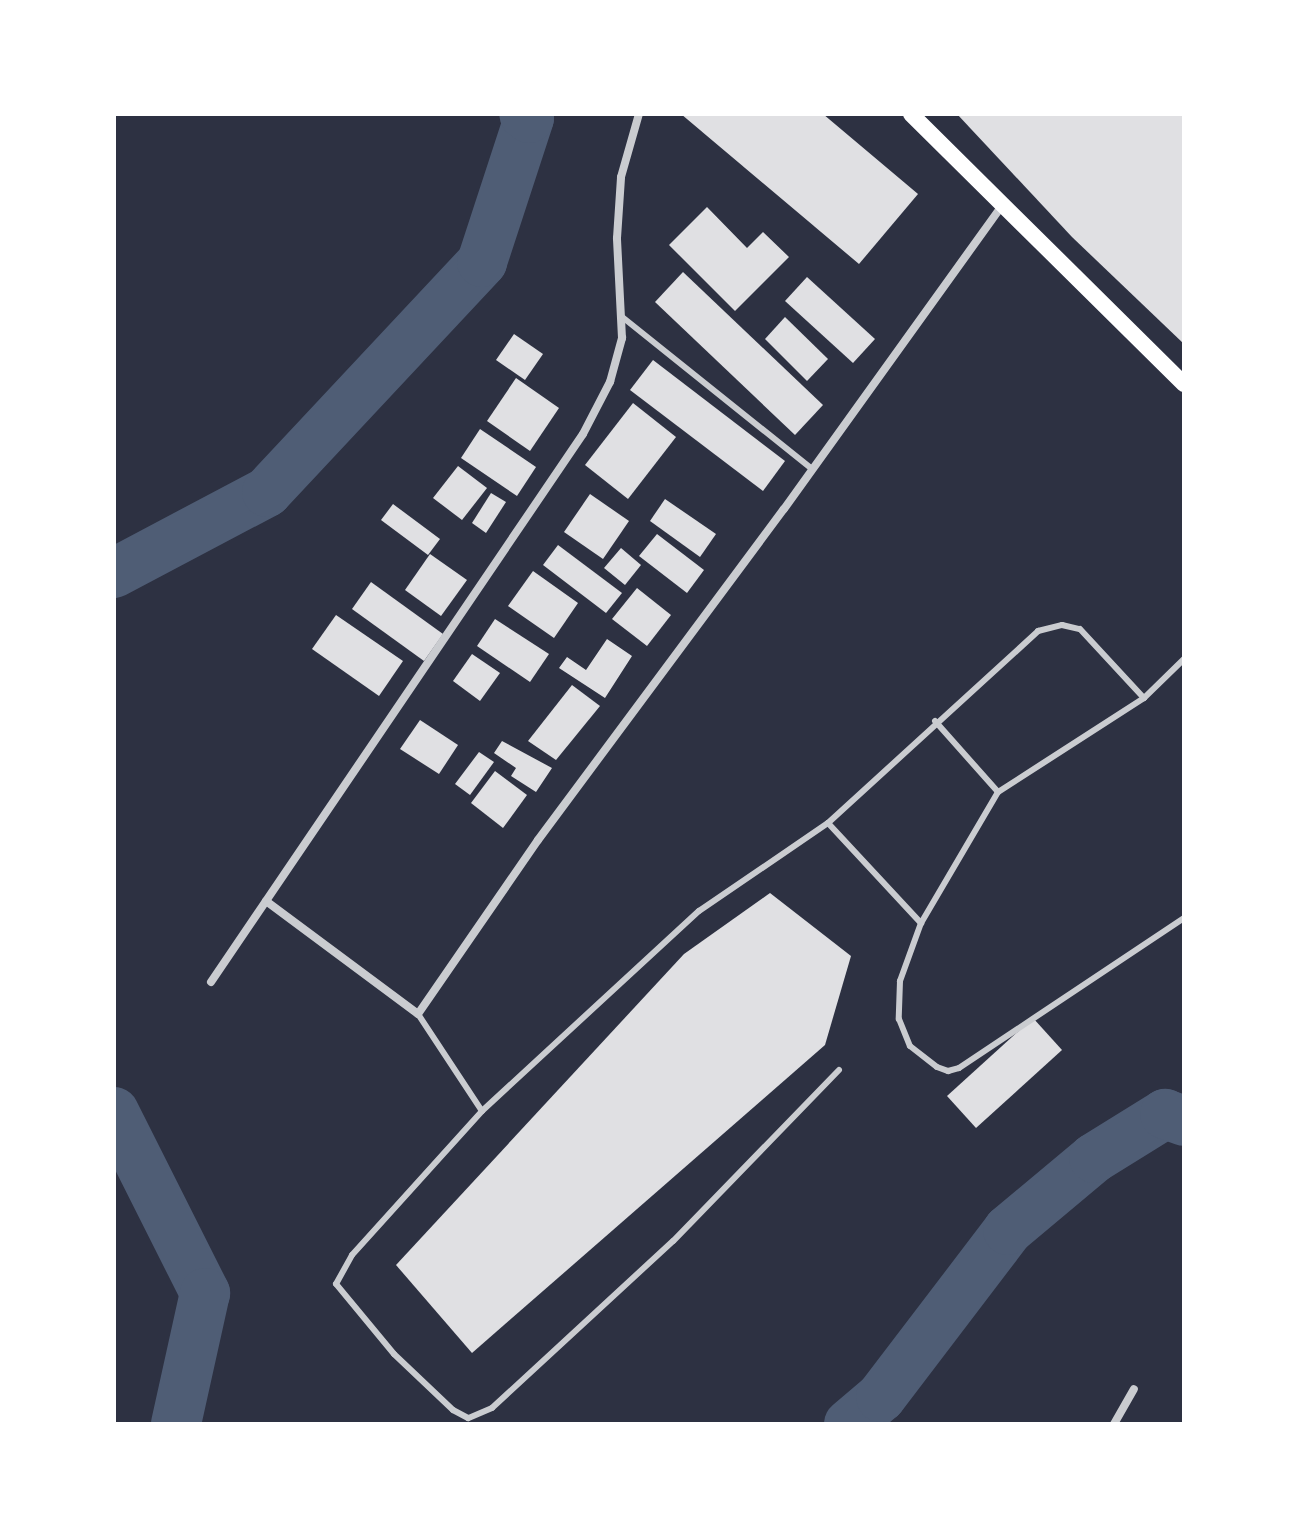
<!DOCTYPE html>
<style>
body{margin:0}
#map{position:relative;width:1298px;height:1538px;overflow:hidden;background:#2d3142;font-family:"Archivo Narrow",sans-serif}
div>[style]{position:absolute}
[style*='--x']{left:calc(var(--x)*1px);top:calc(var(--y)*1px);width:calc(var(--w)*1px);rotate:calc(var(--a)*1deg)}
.river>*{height:50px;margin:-25px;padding:0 25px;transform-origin:25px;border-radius:25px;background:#4f5d75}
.building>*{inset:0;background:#e0e0e3}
.service>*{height:6px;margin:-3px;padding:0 3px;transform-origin:3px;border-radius:3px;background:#caccd0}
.minor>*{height:8px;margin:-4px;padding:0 4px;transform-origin:4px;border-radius:4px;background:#caccd0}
.secondary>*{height:16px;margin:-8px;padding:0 8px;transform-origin:8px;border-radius:8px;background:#fff}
span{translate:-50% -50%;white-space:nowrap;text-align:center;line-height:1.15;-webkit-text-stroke:8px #fff;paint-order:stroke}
.frame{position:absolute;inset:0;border:116px solid #fff;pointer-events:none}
</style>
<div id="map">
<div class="river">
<div style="--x:114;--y:573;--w:173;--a:-27.9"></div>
<div style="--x:267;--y:492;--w:315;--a:-46.9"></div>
<div style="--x:482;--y:262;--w:151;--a:-71.9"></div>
<div style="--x:529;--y:118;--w:6;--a:-141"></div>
<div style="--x:114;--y:1112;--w:203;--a:63.3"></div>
<div style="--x:205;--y:1293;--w:134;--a:102.5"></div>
<div style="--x:849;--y:1424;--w:42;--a:-40.2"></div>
<div style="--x:881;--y:1397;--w:210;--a:-52.7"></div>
<div style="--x:1008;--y:1230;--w:112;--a:-39.9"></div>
<div style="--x:1094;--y:1158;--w:84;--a:-31.8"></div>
<div style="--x:1165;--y:1114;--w:20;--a:20"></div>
</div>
<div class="building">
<div style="clip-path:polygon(681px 114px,823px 114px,918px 194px,859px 264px)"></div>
<div style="clip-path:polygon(957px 114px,1184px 114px,1184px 344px,1072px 237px)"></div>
<div style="clip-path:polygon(707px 207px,747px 248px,763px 232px,789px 257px,735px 311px,669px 245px)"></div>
<div style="clip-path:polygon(683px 272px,823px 405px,795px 435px,655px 302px)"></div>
<div style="clip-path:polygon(807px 277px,875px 339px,853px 363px,785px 301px)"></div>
<div style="clip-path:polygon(785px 317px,828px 359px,807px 381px,765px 339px)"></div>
<div style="clip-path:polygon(514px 334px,543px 354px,525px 380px,496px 360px)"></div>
<div style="clip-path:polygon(653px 360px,785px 461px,763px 491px,630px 390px)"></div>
<div style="clip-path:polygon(516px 378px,559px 408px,530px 451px,487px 421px)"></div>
<div style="clip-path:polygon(633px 403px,676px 437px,628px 499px,585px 465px)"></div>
<div style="clip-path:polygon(480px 429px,536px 467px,517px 496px,461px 458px)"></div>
<div style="clip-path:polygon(458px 466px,487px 488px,462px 520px,433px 498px)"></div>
<div style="clip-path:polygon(491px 493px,506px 502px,486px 533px,472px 523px)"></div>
<div style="clip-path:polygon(590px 494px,629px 521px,603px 559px,564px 532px)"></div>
<div style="clip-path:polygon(665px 499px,716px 534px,700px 557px,650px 521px)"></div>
<div style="clip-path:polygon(393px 504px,440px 539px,428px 555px,381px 520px)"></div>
<div style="clip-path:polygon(657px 534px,704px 570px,687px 593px,639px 556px)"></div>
<div style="clip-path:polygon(558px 545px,622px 593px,606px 613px,543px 565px)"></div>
<div style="clip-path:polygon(621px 548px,641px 565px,625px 585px,604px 568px)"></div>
<div style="clip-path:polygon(430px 554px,467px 580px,441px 616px,405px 590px)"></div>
<div style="clip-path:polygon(533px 571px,578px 603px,554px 638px,508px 606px)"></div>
<div style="clip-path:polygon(371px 582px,443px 634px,424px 661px,352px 609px)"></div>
<div style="clip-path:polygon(637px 588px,671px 615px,647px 646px,612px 619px)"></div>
<div style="clip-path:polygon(336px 615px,403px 661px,379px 696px,312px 649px)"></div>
<div style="clip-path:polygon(495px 619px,549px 654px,530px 682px,477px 646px)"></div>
<div style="clip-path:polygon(607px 639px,632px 656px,605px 698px,559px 668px,567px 657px,586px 670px)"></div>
<div style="clip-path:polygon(472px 654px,500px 673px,480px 701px,453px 681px)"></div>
<div style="clip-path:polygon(572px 685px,600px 706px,556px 760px,528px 741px)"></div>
<div style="clip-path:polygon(420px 720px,458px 745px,439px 774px,400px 749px)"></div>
<div style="clip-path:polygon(502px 741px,552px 768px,536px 792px,511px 776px,516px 768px,494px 753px)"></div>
<div style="clip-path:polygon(479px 752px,494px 762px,470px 795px,455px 784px)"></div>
<div style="clip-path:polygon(495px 771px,527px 795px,503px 828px,471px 803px)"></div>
<div style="clip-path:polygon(770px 893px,851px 956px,825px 1045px,472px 1353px,396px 1265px,684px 954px)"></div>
<div style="clip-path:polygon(1033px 1018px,1062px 1050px,976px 1128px,947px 1096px)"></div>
</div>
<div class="service">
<div style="--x:621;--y:316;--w:245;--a:38.7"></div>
<div style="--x:1184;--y:659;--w:56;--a:135.7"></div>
<div style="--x:1144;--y:698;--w:174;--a:147.2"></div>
<div style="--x:998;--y:792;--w:152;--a:120.4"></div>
<div style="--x:921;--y:923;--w:62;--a:109.9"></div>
<div style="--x:900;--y:981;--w:38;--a:92"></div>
<div style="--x:899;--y:1019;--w:29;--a:68"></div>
<div style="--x:910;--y:1046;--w:34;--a:38"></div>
<div style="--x:937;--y:1067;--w:12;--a:20"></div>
<div style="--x:948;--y:1071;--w:11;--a:-15"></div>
<div style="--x:959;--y:1068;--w:270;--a:-33.7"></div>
<div style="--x:935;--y:721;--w:95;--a:48.4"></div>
<div style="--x:828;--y:823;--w:285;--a:-42.4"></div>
<div style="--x:1038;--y:631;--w:25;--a:-14"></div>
<div style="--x:1062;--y:625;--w:18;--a:13"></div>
<div style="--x:1080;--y:629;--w:94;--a:47.2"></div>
<div style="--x:418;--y:1014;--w:116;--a:56.6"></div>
<div style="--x:839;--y:1070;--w:238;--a:134.1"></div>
<div style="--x:673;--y:1241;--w:246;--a:137.3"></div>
<div style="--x:492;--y:1408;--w:26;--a:157"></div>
<div style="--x:468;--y:1418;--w:17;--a:-152"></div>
<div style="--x:453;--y:1410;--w:81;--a:-136.5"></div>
<div style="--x:394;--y:1354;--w:91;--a:-129.6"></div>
<div style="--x:336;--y:1284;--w:33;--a:-61"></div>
<div style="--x:352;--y:1255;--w:194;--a:-47.9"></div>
<div style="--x:482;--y:1111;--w:295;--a:-42.7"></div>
<div style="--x:699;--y:911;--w:156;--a:-34.3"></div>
<div style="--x:828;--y:823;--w:137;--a:47.1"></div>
</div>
<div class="minor">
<div style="--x:266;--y:901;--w:189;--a:36.6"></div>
<div style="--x:418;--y:1014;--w:211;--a:-55.4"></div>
<div style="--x:538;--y:840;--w:412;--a:-53.4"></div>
<div style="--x:784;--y:509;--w:375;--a:-54.3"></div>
<div style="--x:211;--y:982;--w:662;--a:-55.83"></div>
<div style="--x:583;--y:434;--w:59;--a:-62.6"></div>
<div style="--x:610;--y:382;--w:46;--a:-74.7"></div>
<div style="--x:622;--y:338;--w:100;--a:-92.9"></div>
<div style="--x:617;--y:238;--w:61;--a:-86.2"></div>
<div style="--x:621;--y:177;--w:66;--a:-74.1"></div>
<div style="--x:1114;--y:1424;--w:40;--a:-60.3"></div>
</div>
<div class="secondary">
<div style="--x:911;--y:114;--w:384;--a:44.7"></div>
</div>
<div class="frame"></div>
</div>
